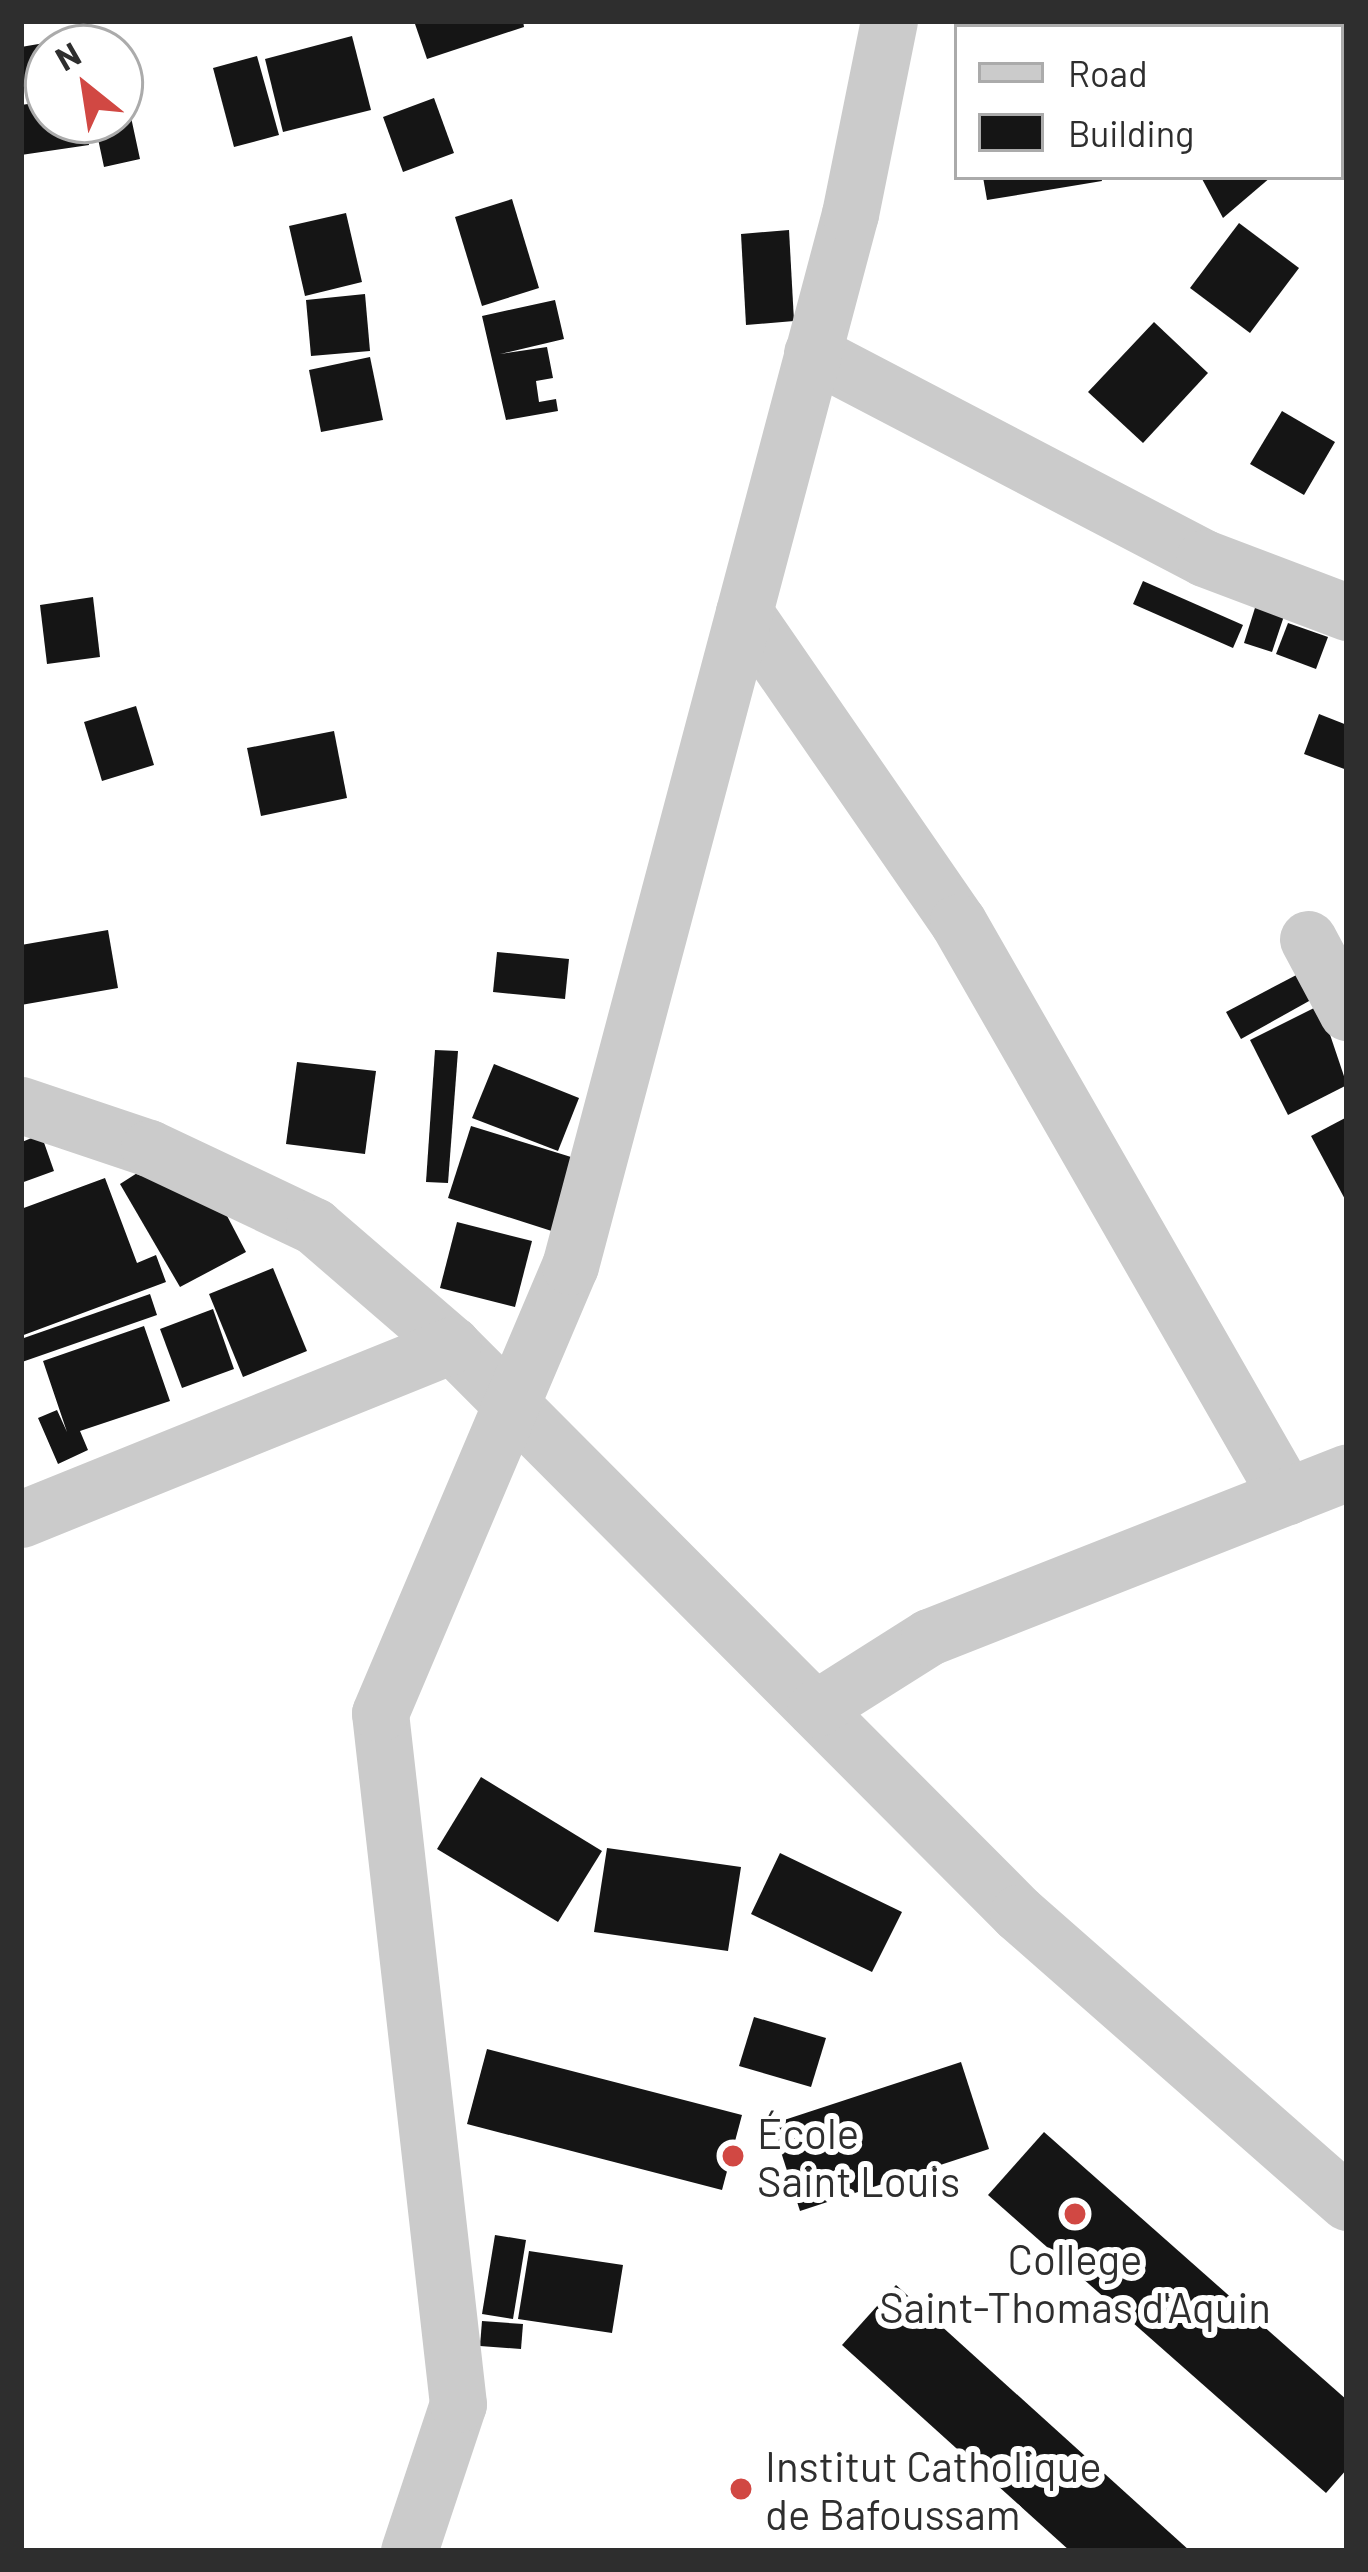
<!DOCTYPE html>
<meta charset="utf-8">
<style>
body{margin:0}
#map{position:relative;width:1368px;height:2572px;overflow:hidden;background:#fff;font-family:Barlow,sans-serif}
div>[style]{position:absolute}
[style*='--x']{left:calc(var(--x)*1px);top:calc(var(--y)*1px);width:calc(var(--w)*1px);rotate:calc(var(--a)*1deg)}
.building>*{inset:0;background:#151515}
.minor>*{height:57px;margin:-28.5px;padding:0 28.5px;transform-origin:28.5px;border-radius:28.5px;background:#cbcbcb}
.dots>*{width:33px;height:33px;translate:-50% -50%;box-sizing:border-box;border:6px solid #fff;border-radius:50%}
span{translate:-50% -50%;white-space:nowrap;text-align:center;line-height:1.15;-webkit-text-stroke:12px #fff;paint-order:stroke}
.poi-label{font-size:42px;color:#2e2e2e}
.left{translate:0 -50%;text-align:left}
.frame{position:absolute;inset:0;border:24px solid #2e2e2e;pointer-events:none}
.legend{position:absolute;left:954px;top:24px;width:390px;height:156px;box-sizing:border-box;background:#fff;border:3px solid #ababab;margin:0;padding:15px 21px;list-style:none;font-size:36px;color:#2e2e2e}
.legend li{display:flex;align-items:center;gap:24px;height:60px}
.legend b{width:60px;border:3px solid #ababab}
.north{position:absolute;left:24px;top:24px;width:120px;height:120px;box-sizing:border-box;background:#fff;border:3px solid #ababab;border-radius:50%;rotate:330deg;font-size:33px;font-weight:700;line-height:48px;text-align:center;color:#2e2e2e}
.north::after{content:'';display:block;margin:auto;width:42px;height:54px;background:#d14843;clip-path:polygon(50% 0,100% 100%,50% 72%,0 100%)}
</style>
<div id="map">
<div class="building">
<div style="clip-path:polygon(414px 21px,523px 21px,524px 27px,427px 59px)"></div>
<div style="clip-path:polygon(1083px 21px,1110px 21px,1112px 27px,1085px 27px)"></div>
<div style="clip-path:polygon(1113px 21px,1138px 21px,1140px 27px,1114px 27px)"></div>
<div style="clip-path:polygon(1252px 21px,1255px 27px,1214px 27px,1228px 21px)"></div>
<div style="clip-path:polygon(1258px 21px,1285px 21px,1287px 27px,1261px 27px)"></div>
<div style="clip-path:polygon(109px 32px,112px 48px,48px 48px,48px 77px,21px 81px,21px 47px)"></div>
<div style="clip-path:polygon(352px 36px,371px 110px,283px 132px,265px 59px)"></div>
<div style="clip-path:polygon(257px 56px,279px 135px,234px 147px,213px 68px)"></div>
<div style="clip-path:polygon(126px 94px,140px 159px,104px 167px,94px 120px,120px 120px)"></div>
<div style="clip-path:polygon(434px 98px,454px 153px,403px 172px,383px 117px)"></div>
<div style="clip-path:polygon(48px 101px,48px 120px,86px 120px,89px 145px,21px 155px,21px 105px)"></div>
<div style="clip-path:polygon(983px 177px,1101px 177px,1102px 181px,987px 200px)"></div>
<div style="clip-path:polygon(1201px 177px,1271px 177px,1223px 218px)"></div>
<div style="clip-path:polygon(512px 199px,539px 288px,482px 306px,455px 217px)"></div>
<div style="clip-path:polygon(346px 213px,362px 282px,305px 296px,289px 226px)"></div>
<div style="clip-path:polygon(1239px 223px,1299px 268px,1250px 333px,1190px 288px)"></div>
<div style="clip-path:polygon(789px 230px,794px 321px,746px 325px,741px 234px)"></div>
<div style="clip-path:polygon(365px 294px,370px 351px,311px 356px,306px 300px)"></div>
<div style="clip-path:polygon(555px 300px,564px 339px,500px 354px,547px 347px,553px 378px,536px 381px,539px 402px,556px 399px,558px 411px,506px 420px,482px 316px)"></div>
<div style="clip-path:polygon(1154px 322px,1208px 373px,1143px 443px,1088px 392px)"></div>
<div style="clip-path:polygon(370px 357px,383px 420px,321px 432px,309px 370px)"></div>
<div style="clip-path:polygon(1282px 411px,1335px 442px,1304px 495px,1250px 464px)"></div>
<div style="clip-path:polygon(1143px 581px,1243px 625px,1233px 648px,1133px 604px)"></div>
<div style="clip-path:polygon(1259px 595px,1288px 604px,1272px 652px,1244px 643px)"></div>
<div style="clip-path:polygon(93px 597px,100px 657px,47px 664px,40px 605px)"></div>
<div style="clip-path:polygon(1288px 623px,1328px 637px,1316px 669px,1276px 654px)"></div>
<div style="clip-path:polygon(136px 706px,154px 765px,102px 781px,84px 722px)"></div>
<div style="clip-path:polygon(1319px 714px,1347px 725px,1347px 770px,1304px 754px)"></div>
<div style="clip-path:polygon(334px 731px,347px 798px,261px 816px,247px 748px)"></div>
<div style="clip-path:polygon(108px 930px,118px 988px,21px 1005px,21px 945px)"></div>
<div style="clip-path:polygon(497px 952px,569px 959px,565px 999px,493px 992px)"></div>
<div style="clip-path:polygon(1304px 971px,1318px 996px,1241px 1039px,1226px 1012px)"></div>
<div style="clip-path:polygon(1320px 1005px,1347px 1085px,1288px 1115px,1250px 1040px)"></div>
<div style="clip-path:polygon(435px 1050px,458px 1051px,448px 1183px,426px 1182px)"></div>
<div style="clip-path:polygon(297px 1062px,376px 1071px,365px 1154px,286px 1144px)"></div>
<div style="clip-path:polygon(494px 1064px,579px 1098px,558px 1151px,472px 1118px)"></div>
<div style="clip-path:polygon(1347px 1117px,1347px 1203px,1311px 1136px)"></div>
<div style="clip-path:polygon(471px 1126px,584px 1161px,561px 1234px,448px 1198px)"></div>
<div style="clip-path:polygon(41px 1134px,54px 1171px,21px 1183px,22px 1142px)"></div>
<div style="clip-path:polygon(145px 1168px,225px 1212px,246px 1252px,180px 1287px,120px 1184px)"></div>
<div style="clip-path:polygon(105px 1178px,137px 1263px,156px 1255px,166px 1282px,21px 1336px,21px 1209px)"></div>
<div style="clip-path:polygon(457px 1222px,532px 1241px,515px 1307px,440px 1288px)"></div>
<div style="clip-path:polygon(273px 1268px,307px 1351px,243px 1377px,209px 1294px)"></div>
<div style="clip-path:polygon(150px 1294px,157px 1315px,22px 1362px,21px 1339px)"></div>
<div style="clip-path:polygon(213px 1309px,234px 1369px,182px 1388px,160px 1329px)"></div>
<div style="clip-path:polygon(144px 1326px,170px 1401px,80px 1431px,88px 1450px,58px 1464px,38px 1418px,57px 1410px,67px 1432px,43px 1361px)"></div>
<div style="clip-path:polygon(481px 1777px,602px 1851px,558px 1922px,437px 1849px)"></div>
<div style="clip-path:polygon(607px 1848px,741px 1867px,728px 1951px,594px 1932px)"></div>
<div style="clip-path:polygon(780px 1853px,902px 1912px,872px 1972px,751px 1914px)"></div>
<div style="clip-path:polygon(754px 2017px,826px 2038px,811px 2087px,739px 2066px)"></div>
<div style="clip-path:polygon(487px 2049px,742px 2115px,722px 2190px,467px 2124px)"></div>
<div style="clip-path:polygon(961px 2062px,989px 2149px,800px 2211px,772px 2124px)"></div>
<div style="clip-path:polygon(1044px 2132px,1347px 2400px,1347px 2469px,1326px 2493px,988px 2195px)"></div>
<div style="clip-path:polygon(495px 2235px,526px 2240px,513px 2319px,482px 2314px)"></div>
<div style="clip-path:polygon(529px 2251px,623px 2265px,612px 2333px,518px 2319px)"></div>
<div style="clip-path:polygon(896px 2285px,1190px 2551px,1070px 2551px,842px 2345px)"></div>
<div style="clip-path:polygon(482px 2321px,523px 2324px,521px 2349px,480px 2346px)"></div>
</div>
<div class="minor">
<div style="--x:812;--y:353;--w:442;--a:27.6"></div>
<div style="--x:1204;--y:558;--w:153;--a:20.7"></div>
<div style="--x:744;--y:612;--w:377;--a:55.4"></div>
<div style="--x:958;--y:922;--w:662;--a:60.18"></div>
<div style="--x:1308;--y:939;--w:83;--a:61.9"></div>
<div style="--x:21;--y:1105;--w:135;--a:18.6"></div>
<div style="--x:149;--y:1148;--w:183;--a:25.3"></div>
<div style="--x:314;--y:1226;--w:182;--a:40.8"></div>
<div style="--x:452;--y:1345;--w:802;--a:45.1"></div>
<div style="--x:1018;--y:1913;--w:438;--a:41.3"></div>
<div style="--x:21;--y:1519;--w:465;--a:-22"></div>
<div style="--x:815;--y:1709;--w:135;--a:-32.3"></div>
<div style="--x:929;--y:1637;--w:449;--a:-21.5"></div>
<div style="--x:409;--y:2551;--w:155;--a:-71.6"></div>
<div style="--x:458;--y:2404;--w:695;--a:-96.44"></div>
<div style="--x:380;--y:1713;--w:486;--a:-67"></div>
<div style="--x:570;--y:1266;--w:1089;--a:-75.1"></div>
<div style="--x:850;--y:214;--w:197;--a:-78.6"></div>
</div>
<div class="dots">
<div style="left:733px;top:2156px;background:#d14843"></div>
<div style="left:1075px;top:2214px;background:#d14843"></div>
<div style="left:741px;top:2489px;background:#d14843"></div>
</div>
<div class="poi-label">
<span class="left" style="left:757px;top:2156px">École<br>Saint Louis</span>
<span style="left:1075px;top:2282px">College<br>Saint-Thomas d'Aquin</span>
<span class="left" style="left:765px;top:2489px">Institut Catholique<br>de Bafoussam</span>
</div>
<div class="frame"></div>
<ul class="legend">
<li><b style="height:15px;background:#cbcbcb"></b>Road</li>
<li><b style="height:33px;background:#151515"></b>Building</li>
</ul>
<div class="north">N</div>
</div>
